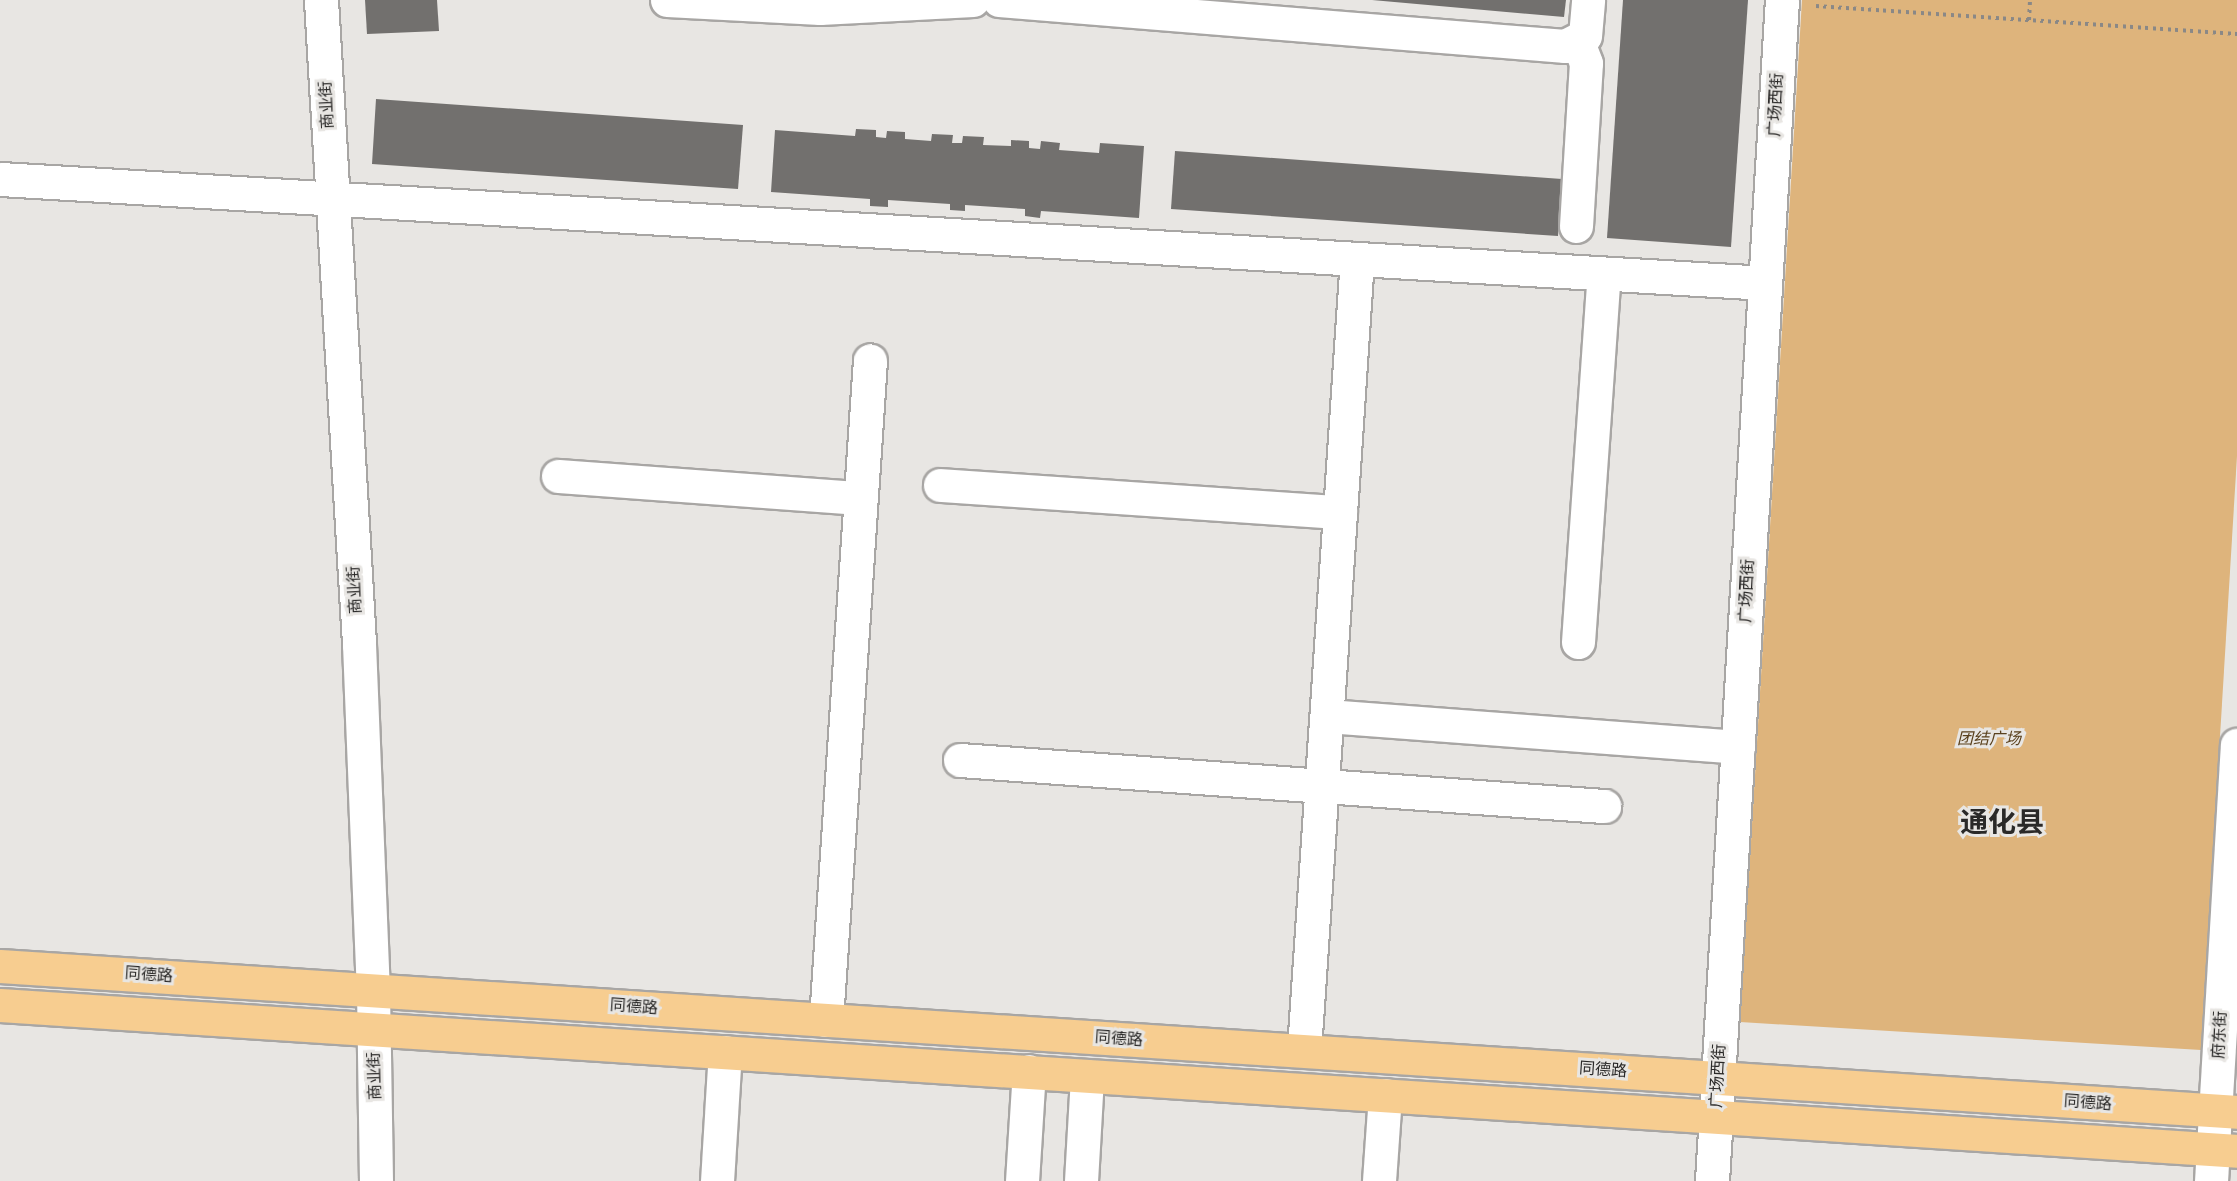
<!DOCTYPE html>
<meta charset="utf-8">
<style>
body{margin:0}
#map{position:relative;width:2237px;height:1181px;overflow:hidden;background:#e8e6e3;font-family:Bitter,"Noto Sans SC",serif}
div>[style]{position:absolute}
[style*='--x']{left:calc(var(--x)*1px);top:calc(var(--y)*1px);width:calc(var(--w)*1px);rotate:calc(var(--a)*1deg)}
.green>*{inset:0;background:#deb47c}
.building>*{inset:0;background:#72706e}
.path>*{height:4px;margin-top:-2px;transform-origin:0;background:repeating-linear-gradient(90deg,#8a8886 0 3px,transparent 0 7.5px)}
.roads{filter:drop-shadow(2px 0 #a8a6a4) drop-shadow(-2px 0 #a8a6a4) drop-shadow(0 2px #a8a6a4) drop-shadow(0 -2px #a8a6a4)}
.minor>*{height:33px;margin:-16.5px;padding:0 16.5px;transform-origin:16.5px;border-radius:16.5px;background:#fff}
.major>*{height:33px;margin:-16.5px;padding:0 16.5px;transform-origin:16.5px;border-radius:16.5px;background:#f7cd90}
span{translate:-50% -50%;white-space:nowrap;text-align:center;line-height:1.15;-webkit-text-stroke:6px #e8e6e3;paint-order:stroke}
.street-label{font-size:16px;color:#2a2928}
.park-label{font-size:16px;color:#5a411e;font-style:italic}
.town-label{font-size:28px;color:#2a2928;font-weight:700}
</style>
<div id="map">
<div class="green">
<div style="clip-path:polygon(1802px 0,2237px 0,2237px 456px,2201px 1050px,1740px 1022px)"></div>
</div>
<div class="building">
<div style="clip-path:polygon(365px 0,437px 0,439px 31px,367px 34px)"></div>
<div style="clip-path:polygon(1372px 0,1566px 0,1564px 17px)"></div>
<div style="clip-path:polygon(1623px 0,1748px 0,1731px 247px,1607px 238px)"></div>
<div style="clip-path:polygon(376px 99px,743px 125px,738px 189px,372px 164px)"></div>
<div style="clip-path:polygon(856px 129px,876px 130px,876px 137px,886px 138px,887px 131px,905px 132px,905px 139px,931px 141px,932px 134px,953px 135px,952px 143px,962px 143px,963px 136px,984px 137px,983px 145px,1011px 146px,1011px 140px,1029px 141px,1029px 148px,1040px 149px,1041px 141px,1060px 143px,1059px 150px,1099px 153px,1100px 143px,1144px 146px,1139px 218px,1041px 211px,1040px 218px,1025px 216px,1025px 209px,965px 205px,965px 211px,950px 210px,950px 204px,888px 200px,888px 207px,870px 206px,870px 199px,771px 192px,775px 130px,855px 136px)"></div>
<div style="clip-path:polygon(1175px 151px,1562px 179px,1558px 236px,1171px 209px)"></div>
</div>
<div class="path">
<div style="--x:1816;--y:6;--w:422;--a:3.8"></div>
<div style="--x:2029;--y:20;--w:20;--a:-87"></div>
</div>
<div class="roads">
<div class="minor">
<div style="--x:321;--y:0;--w:645;--a:86.62"></div>
<div style="--x:359;--y:644;--w:346;--a:87.7"></div>
<div style="--x:373;--y:990;--w:191;--a:89.1"></div>
<div style="--x:667;--y:0;--w:153;--a:3"></div>
<div style="--x:820;--y:8;--w:153;--a:-3"></div>
<div style="--x:999;--y:0;--w:568;--a:4.65"></div>
<div style="--x:1565;--y:46;--w:22;--a:-27"></div>
<div style="--x:1585;--y:36;--w:36;--a:-85"></div>
<div style="--x:0;--y:179;--w:1768;--a:3.37"></div>
<div style="--x:1576;--y:226;--w:163;--a:-86.5"></div>
<div style="--x:1586;--y:63;--w:22;--a:-111"></div>
<div style="--x:558;--y:476;--w:303;--a:4.2"></div>
<div style="--x:940;--y:485;--w:401;--a:3.9"></div>
<div style="--x:1578;--y:642;--w:369;--a:-86"></div>
<div style="--x:1327;--y:716;--w:412;--a:4.3"></div>
<div style="--x:960;--y:760;--w:646;--a:4.09"></div>
<div style="--x:826;--y:1020;--w:661;--a:-86.19"></div>
<div style="--x:1304;--y:1050;--w:793;--a:-86.17"></div>
<div style="--x:717;--y:1181;--w:129;--a:-86.5"></div>
<div style="--x:1022;--y:1181;--w:110;--a:-86.4"></div>
<div style="--x:1081;--y:1181;--w:105;--a:-86.7"></div>
<div style="--x:1379;--y:1181;--w:86;--a:-86"></div>
<div style="--x:1712;--y:1181;--w:1183;--a:-86.61"></div>
<div style="--x:2211;--y:1181;--w:437;--a:-86.6"></div>
</div>
<div class="major">
<div style="--x:0;--y:966;--w:2242;--a:3.73"></div>
<div style="--x:0;--y:1005;--w:2242;--a:3.73"></div>
</div>
</div>
<div class="street-label">
<span style="left:327px;top:105px;rotate:-93deg">商业街</span>
<span style="left:1776px;top:105px;rotate:-87deg">广场西街</span>
<span style="left:355px;top:590px;rotate:-93deg">商业街</span>
<span style="left:1747px;top:591px;rotate:-87deg">广场西街</span>
<span style="left:149px;top:975px;rotate:4deg">同德路</span>
<span style="left:634px;top:1007px;rotate:4deg">同德路</span>
<span style="left:2220px;top:1035px;rotate:-87deg">府东街</span>
<span style="left:1119px;top:1039px;rotate:4deg">同德路</span>
<span style="left:1603px;top:1070px;rotate:4deg">同德路</span>
<span style="left:375px;top:1076px;rotate:-92deg">商业街</span>
<span style="left:1718px;top:1076px;rotate:-87deg">广场西街</span>
<span style="left:2088px;top:1103px;rotate:4deg">同德路</span>
</div>
<div class="park-label">
<span style="left:1989px;top:739px">团结广场</span>
</div>
<div class="town-label">
<span style="left:2002px;top:823px">通化县</span>
</div>
</div>
